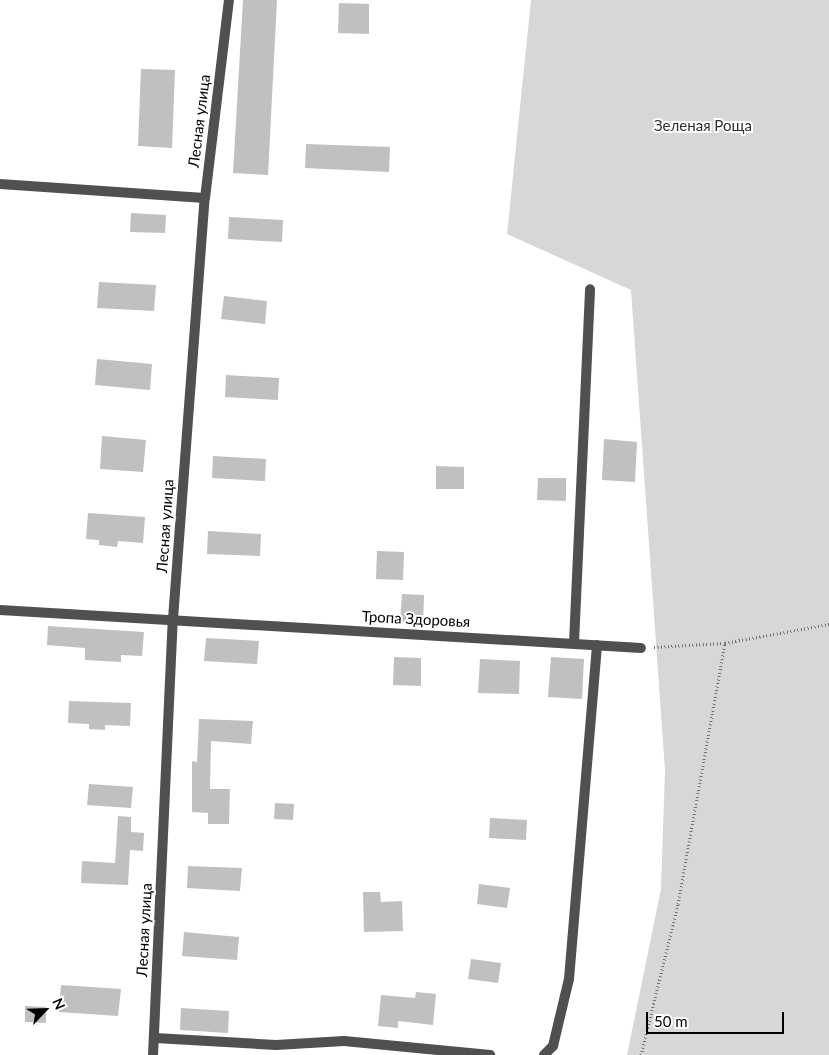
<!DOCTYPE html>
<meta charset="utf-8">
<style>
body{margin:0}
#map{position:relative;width:829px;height:1055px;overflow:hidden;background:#fff;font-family:Lato,sans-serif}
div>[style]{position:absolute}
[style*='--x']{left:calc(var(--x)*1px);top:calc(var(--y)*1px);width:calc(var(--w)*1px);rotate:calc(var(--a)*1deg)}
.green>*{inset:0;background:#d7d7d7}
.building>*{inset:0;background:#c0c0c0}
.path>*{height:3px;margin-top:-1.5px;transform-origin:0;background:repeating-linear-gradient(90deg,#727272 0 1px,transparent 0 3.5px)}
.street>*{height:10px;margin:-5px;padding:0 5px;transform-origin:5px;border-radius:5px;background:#505050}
span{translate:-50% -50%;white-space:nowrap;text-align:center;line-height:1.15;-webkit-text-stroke:4px #fff;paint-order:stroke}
.street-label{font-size:15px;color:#000}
.park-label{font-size:15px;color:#2e2e2e}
.north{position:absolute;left:20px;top:985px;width:50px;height:50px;-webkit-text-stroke:4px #fff;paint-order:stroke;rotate:66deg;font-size:14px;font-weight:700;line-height:20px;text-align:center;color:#000}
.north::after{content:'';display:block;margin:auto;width:18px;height:22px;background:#000;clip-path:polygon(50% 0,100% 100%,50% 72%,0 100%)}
.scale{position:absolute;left:646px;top:1012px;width:138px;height:22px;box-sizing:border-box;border:2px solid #000;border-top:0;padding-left:6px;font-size:15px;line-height:18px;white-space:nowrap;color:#000;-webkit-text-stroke:4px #fff;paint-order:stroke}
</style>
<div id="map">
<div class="green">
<div style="clip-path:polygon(531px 0,829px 0,829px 1055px,627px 1055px,661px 889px,665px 770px,631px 290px,507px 234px)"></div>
</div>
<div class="building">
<div style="clip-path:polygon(243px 0,277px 0,268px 175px,233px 173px)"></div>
<div style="clip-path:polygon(339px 3px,369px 4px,369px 34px,338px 33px)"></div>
<div style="clip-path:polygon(141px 69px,175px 70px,172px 148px,138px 146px)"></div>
<div style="clip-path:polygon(306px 144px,390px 147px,389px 172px,305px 168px)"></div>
<div style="clip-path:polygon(131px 213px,166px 215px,165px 233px,130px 232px)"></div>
<div style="clip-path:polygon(229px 217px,283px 220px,282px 242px,228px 239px)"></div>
<div style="clip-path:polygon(99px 282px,156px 285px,154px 311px,97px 308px)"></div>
<div style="clip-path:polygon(224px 296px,267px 301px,265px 324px,221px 319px)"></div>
<div style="clip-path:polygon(97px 359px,152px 364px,150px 390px,95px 385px)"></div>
<div style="clip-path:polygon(226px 375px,279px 378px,278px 400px,225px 397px)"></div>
<div style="clip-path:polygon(102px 436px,146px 440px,143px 472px,100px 469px)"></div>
<div style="clip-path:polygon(604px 439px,637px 442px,635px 482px,602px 480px)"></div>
<div style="clip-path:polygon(213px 456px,266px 459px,265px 481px,212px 478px)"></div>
<div style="clip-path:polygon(436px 466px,464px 467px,464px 489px,436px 489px)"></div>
<div style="clip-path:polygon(538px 478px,566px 478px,566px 501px,537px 500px)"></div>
<div style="clip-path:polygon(88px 513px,145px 517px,143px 543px,118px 541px,117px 547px,99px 545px,99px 540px,86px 539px)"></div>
<div style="clip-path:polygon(208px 531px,261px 534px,260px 556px,207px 554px)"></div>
<div style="clip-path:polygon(377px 551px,404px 552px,403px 580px,376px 579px)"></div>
<div style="clip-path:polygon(402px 594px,424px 595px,423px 624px,400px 623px)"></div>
<div style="clip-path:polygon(48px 626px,144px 632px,142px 656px,121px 655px,121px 662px,85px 660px,85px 648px,47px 645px)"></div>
<div style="clip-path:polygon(206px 638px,259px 641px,257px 664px,204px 661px)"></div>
<div style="clip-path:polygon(394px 657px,421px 658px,421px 686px,393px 685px)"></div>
<div style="clip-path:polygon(551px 657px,584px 659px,582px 699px,548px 697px)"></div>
<div style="clip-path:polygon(480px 659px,520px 661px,519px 694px,478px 693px)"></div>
<div style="clip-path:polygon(69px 701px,131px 703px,130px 726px,105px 725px,105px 730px,89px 729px,89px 724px,68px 723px)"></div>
<div style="clip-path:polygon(199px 719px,253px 721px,251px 744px,211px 741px,210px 789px,230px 789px,229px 824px,208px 824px,208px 813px,192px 812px,192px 761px,197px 762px)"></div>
<div style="clip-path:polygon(89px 784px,133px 787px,131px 808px,87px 805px)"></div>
<div style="clip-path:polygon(275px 803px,294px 804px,293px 820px,274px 819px)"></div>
<div style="clip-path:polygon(118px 816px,131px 817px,131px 832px,144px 833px,143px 851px,130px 850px,128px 885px,81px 883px,82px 861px,115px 863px)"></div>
<div style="clip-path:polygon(490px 818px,527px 820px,526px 840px,489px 838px)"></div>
<div style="clip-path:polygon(188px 866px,242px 868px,240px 891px,187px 888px)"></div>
<div style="clip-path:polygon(479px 884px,510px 888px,507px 908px,477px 904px)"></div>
<div style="clip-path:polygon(363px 892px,380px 892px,381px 902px,402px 901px,403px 931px,364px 932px)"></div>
<div style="clip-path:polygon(184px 932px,239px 937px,237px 960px,182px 956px)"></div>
<div style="clip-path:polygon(471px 959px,501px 963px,498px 983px,468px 979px)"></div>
<div style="clip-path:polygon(61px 985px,121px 989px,118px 1016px,59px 1012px)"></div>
<div style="clip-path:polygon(416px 992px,436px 994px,433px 1025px,398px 1021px,398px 1028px,378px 1026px,381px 995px,415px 998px)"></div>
<div style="clip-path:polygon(25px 1006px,46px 1007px,46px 1023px,25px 1022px)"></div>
<div style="clip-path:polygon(181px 1008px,229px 1011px,228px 1033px,180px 1030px)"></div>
</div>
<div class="path">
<div style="--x:654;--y:647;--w:71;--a:-3.2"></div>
<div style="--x:725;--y:643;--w:106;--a:-10.4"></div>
<div style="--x:641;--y:1055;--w:155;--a:-76.2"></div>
<div style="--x:678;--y:904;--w:265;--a:-79.8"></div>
</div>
<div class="street">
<div style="--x:0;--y:184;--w:205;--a:3.9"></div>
<div style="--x:0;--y:610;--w:642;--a:3.39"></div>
<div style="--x:574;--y:643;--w:354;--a:-87.4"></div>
<div style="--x:155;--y:1038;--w:121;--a:3.3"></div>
<div style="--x:276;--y:1045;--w:68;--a:-3.4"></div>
<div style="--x:344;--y:1041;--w:147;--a:5.5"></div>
<div style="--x:153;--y:1055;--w:436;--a:-87.4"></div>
<div style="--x:173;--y:619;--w:422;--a:-85.7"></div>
<div style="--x:205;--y:198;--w:199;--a:-83.1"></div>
<div style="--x:544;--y:1055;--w:13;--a:-45"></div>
<div style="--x:553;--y:1046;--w:69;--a:-76.6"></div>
<div style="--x:569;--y:979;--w:335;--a:-85.2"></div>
</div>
<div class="street-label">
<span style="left:199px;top:121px;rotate:-83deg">Лесная улица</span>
<span style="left:165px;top:526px;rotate:-86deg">Лесная улица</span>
<span style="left:416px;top:619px;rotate:3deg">Тропа Здоровья</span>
<span style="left:144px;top:930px;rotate:-87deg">Лесная улица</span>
</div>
<div class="park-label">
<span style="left:703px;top:126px">Зеленая Роща</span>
</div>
<div class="north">N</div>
<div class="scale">50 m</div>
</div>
